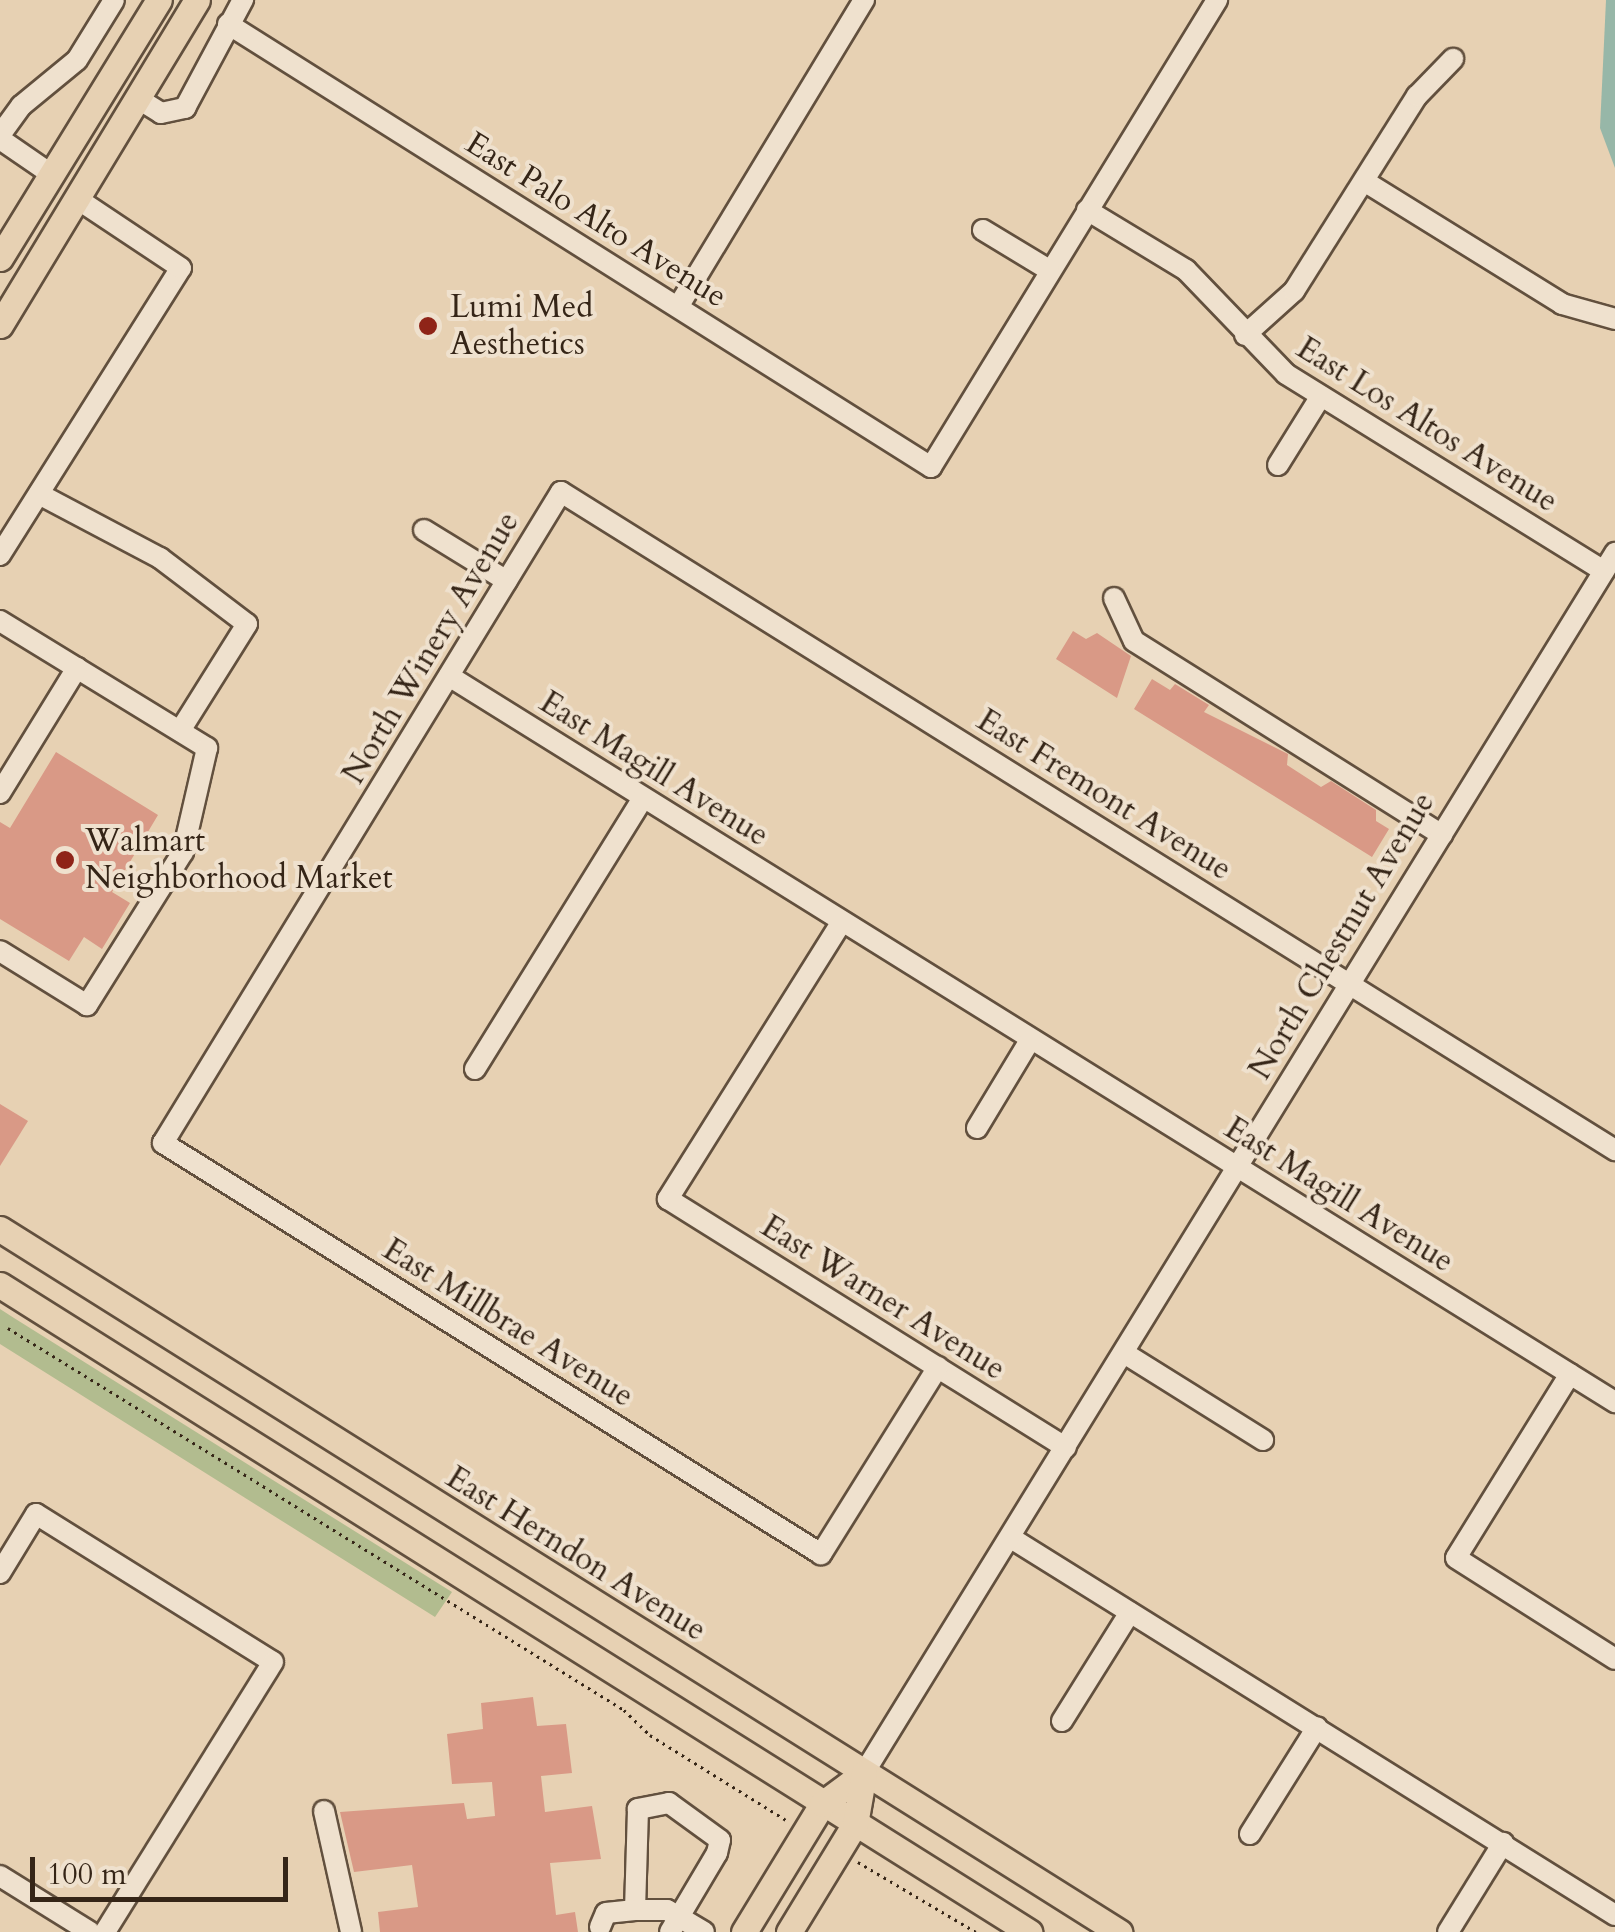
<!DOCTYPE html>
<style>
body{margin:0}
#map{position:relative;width:1615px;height:1932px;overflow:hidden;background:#e7d1b3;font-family:Cardo,serif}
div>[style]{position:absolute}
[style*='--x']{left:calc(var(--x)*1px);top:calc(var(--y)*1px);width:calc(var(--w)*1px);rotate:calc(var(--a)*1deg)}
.green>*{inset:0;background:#b2bc8f}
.water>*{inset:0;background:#97b7a8}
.building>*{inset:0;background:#d99986}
.path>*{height:2.5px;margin-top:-1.25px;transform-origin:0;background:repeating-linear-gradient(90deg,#352517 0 2.5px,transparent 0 7.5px)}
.roads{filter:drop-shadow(2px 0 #62503e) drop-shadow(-2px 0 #62503e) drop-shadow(0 2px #62503e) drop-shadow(0 -2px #62503e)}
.minor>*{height:20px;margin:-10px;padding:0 10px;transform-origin:10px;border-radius:10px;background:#efe1ce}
.major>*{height:25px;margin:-12.5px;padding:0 12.5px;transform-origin:12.5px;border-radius:12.5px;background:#e7d1b3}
.dots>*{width:28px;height:28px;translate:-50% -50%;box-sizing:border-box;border:5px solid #efe1ce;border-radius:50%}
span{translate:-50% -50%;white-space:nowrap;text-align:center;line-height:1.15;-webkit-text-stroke:8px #efe1ce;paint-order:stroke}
.street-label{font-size:32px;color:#352517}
.poi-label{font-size:32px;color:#352517}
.left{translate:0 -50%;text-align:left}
.scale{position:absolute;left:30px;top:1857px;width:258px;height:45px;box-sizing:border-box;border:5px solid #352517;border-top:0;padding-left:12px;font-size:30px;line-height:35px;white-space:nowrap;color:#352517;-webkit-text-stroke:8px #efe1ce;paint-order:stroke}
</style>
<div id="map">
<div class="green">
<div style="clip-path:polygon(0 1309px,14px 1318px,452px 1592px,435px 1617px,0 1344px)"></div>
</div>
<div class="water">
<div style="clip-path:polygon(1606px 0,1615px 0,1615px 168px,1600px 128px)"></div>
</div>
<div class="building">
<div style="clip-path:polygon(1073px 631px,1086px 639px,1097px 633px,1131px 656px,1117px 698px,1056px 659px)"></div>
<div style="clip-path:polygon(1152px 679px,1170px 690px,1175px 684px,1209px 705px,1204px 712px,1288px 754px,1287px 765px,1321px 787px,1331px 781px,1376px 810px,1376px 821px,1389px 829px,1372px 857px,1134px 709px)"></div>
<div style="clip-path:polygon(56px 752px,158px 815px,112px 892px,130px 903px,102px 949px,84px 937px,69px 961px,0 919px,0 822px,10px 828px)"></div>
<div style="clip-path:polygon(0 1104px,28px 1121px,0 1166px)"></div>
<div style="clip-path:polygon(533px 1697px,537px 1726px,566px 1724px,572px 1773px,541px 1776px,545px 1812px,592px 1806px,601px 1859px,550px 1863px,556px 1915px,575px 1912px,578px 1932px,380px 1932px,378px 1912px,418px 1907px,412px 1865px,354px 1872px,340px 1812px,464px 1803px,467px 1819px,495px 1816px,492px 1782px,452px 1784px,447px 1734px,483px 1729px,481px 1703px)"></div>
</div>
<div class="path">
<div style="--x:8;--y:1328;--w:725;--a:31.8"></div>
<div style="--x:624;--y:1710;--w:36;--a:44"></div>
<div style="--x:650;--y:1735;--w:160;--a:32"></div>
<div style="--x:858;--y:1862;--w:137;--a:30.7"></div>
</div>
<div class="roads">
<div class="minor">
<div style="--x:228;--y:24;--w:831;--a:32.22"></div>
<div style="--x:931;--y:467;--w:548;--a:-58.52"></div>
<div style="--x:137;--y:98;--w:28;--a:32"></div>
<div style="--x:161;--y:113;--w:25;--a:-12"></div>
<div style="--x:185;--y:108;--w:123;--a:-61.8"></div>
<div style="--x:0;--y:135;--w:36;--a:-54"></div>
<div style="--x:21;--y:106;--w:72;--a:-39.4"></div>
<div style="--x:77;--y:60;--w:70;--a:-58.3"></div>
<div style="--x:0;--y:139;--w:62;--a:34.5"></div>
<div style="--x:1364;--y:181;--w:233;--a:31.8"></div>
<div style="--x:1562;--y:304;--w:55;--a:15.8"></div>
<div style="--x:1087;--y:210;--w:116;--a:31.2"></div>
<div style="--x:1186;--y:270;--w:144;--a:46.1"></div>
<div style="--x:1286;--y:374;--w:374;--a:31.8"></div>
<div style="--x:983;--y:230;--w:77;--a:31.2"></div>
<div style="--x:678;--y:307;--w:359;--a:-58.8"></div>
<div style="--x:1245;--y:335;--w:66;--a:-41.9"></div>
<div style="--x:1294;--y:291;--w:231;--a:-57.8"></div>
<div style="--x:1417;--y:96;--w:52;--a:-45.8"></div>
<div style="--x:1278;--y:465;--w:81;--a:-58.1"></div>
<div style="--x:39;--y:494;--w:137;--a:27.9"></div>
<div style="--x:160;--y:558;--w:109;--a:37.2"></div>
<div style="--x:247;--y:624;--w:126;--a:122.1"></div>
<div style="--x:424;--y:530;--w:97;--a:31.6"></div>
<div style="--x:0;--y:555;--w:339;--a:-57.8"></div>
<div style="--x:181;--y:268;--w:126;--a:-146.3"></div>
<div style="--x:1114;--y:598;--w:47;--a:65.1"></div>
<div style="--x:1134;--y:641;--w:364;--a:32.2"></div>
<div style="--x:0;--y:621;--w:243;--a:31.5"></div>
<div style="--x:207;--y:748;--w:107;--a:103"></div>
<div style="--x:183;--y:852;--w:181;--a:122.1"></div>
<div style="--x:87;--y:1005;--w:102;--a:-148.2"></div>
<div style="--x:449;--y:676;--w:1374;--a:31.91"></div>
<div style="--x:0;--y:793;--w:147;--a:-58.4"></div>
<div style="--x:841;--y:923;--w:326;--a:122.1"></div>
<div style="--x:668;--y:1199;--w:469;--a:32"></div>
<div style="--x:475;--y:1069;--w:319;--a:-58.2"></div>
<div style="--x:977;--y:1128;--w:103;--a:-58.9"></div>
<div style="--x:1124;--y:1353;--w:164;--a:32"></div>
<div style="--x:938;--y:1367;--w:221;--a:122"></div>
<div style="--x:821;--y:1554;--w:776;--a:-148.01"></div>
<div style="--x:163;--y:1143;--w:763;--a:-58.56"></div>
<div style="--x:561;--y:492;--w:1243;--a:31.98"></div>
<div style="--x:1570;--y:1374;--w:216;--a:121.8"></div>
<div style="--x:1456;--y:1558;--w:188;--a:32.4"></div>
<div style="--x:1011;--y:1538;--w:712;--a:31.97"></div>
<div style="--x:0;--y:1573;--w:69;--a:-58.6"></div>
<div style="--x:36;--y:1514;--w:279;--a:32"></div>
<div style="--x:273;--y:1662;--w:318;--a:121.9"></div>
<div style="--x:1062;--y:1721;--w:128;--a:-58"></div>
<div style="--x:864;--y:1773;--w:1433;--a:-58.38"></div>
<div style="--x:324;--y:1811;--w:124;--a:77.4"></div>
<div style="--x:1250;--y:1834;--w:126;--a:-57.9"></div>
<div style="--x:0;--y:1876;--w:106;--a:31.9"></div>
<div style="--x:600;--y:1927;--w:15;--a:-67"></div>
<div style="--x:606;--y:1913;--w:29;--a:-6"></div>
<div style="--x:670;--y:1932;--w:17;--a:-59"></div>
<div style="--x:679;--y:1917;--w:74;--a:-59.3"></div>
<div style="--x:717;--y:1853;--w:13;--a:-77"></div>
<div style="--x:720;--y:1840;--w:63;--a:-144"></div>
<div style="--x:669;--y:1803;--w:32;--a:169"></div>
<div style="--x:638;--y:1809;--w:101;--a:91.7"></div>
<div style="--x:635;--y:1910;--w:32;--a:0"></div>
<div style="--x:667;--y:1910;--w:14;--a:30"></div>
<div style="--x:679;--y:1917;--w:29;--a:31"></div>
<div style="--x:1448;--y:1932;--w:105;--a:-58.3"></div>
</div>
<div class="major">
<div style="--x:0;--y:258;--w:303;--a:-58.4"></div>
<div style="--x:0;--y:325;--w:380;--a:-58.8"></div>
<div style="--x:0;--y:1229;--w:1322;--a:32.14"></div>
<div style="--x:0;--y:1285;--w:1216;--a:32.16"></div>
<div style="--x:744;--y:1932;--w:150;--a:-58.6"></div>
<div style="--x:822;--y:1804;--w:52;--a:-36.4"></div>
<div style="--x:789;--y:1932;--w:127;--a:-58.6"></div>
<div style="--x:855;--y:1824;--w:52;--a:-80"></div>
</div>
</div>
<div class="dots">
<div style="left:428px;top:326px;background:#8f2418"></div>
<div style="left:65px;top:860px;background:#8f2418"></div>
</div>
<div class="street-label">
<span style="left:596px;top:220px;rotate:32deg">East Palo Alto Avenue</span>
<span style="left:1427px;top:425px;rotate:32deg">East Los Altos Avenue</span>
<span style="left:431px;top:648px;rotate:-59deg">North Winery Avenue</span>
<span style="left:654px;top:769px;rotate:32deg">East Magill Avenue</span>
<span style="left:1104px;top:795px;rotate:32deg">East Fremont Avenue</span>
<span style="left:1342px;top:936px;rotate:-59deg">North Chestnut Avenue</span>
<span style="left:1339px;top:1195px;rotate:32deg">East Magill Avenue</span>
<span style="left:883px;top:1298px;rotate:32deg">East Warner Avenue</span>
<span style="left:508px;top:1323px;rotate:32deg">East Millbrae Avenue</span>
<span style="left:576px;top:1554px;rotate:32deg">East Herndon Avenue</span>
</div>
<div class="poi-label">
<span class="left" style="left:450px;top:326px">Lumi Med<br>Aesthetics</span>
<span class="left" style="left:85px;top:860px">Walmart<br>Neighborhood Market</span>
</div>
<div class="scale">100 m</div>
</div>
